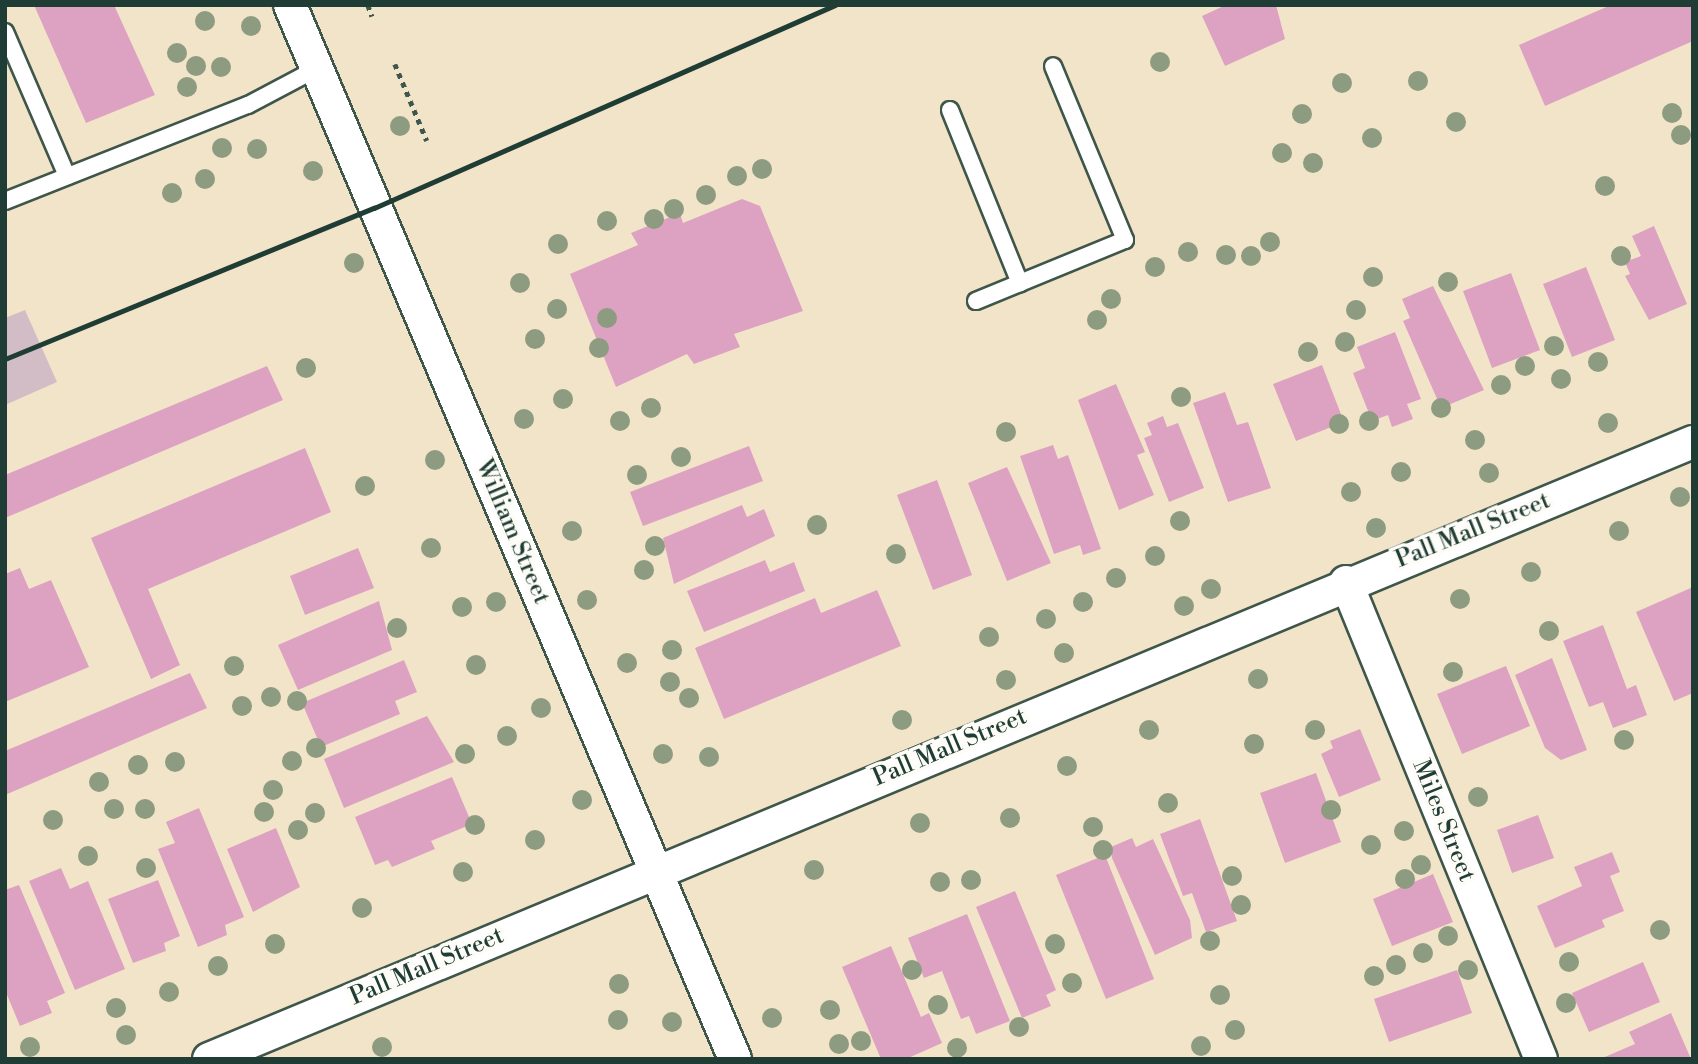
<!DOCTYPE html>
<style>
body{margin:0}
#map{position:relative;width:1698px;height:1064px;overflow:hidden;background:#f2e4c8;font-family:"Libre Bodoni",serif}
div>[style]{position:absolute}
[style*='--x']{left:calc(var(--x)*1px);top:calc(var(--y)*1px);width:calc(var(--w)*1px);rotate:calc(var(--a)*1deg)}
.industrial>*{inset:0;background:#d2bdc7}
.building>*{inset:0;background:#dda2c2}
.path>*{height:4.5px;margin-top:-2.25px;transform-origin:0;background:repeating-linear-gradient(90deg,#3f564a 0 5px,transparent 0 10px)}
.roads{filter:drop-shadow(2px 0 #3f564a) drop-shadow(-2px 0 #3f564a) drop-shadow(0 2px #3f564a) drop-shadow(0 -2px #3f564a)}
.lane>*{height:16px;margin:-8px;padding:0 8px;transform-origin:8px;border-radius:8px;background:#fff}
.street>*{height:32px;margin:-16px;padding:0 16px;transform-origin:16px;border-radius:16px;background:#fff}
.rail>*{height:5px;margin:-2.5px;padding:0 2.5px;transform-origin:2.5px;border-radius:2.5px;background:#1f3d34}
.trees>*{width:20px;height:20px;margin:-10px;border-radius:50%;background:#8d9b80}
span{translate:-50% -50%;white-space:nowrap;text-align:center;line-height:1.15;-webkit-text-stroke:7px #fdfcf7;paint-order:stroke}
.street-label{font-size:24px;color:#1f3d34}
.frame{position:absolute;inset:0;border:7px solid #1f3d34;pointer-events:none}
</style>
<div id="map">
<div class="industrial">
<div style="clip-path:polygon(25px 310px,57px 382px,5px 405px,5px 318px)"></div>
</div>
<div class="building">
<div style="clip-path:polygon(34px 5px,114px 5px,155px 95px,86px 123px)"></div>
<div style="clip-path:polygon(1226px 5px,1276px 5px,1285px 39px,1225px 66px,1202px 16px)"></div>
<div style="clip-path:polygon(1611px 5px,1691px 5px,1693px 41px,1545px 106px,1519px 45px)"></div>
<div style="clip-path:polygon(742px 199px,760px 206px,803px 311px,734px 334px,740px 347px,694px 364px,687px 354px,616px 387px,570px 274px,638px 245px,631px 233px,680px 213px,683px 223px)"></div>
<div style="clip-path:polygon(1654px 226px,1687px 304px,1649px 320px,1625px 276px,1630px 274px,1625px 262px,1641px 256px,1632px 236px)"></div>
<div style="clip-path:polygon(1586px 267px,1615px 340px,1572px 357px,1543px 284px)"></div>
<div style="clip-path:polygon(1511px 273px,1540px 350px,1492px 368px,1463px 291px)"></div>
<div style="clip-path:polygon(1433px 286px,1484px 390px,1441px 408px,1403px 321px,1410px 318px,1402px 299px)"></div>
<div style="clip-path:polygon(1395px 332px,1421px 399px,1407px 404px,1413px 419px,1392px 427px,1388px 415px,1372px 421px,1353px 373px,1365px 368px,1357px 347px)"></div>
<div style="clip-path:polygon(1322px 365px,1344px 422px,1296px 441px,1273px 384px)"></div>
<div style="clip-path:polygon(267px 366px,283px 400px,5px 518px,5px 475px)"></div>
<div style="clip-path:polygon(1116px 384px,1145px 452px,1137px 455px,1154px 495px,1119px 510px,1078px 400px)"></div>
<div style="clip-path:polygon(1225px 392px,1237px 425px,1248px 422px,1271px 488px,1228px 502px,1193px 403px)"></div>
<div style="clip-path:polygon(1163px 416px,1167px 427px,1178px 423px,1204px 488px,1169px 502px,1144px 438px,1152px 435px,1147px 423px)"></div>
<div style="clip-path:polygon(1053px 445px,1058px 459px,1068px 455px,1101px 549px,1083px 555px,1080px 545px,1054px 554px,1020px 456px)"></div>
<div style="clip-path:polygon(749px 446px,763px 481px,643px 526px,630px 492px)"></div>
<div style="clip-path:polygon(305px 448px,331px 512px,148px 589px,180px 665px,151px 679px,91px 538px)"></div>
<div style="clip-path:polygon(1007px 467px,1051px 563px,1007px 581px,968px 483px)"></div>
<div style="clip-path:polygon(937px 480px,972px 575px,933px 590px,897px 495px)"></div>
<div style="clip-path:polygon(742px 505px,747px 517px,764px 509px,775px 536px,674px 584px,663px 538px)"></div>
<div style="clip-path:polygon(358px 548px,374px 588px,305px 615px,290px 576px)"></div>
<div style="clip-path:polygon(765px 560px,770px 572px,794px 562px,805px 591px,704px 632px,687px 591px)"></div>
<div style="clip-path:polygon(20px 568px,29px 589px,51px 580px,89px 667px,5px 702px,5px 574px)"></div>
<div style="clip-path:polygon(1693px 587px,1693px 693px,1674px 701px,1636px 612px)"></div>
<div style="clip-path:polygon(877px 590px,901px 646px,724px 719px,695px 648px,815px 598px,821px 613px)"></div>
<div style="clip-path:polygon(379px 601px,392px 650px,298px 690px,278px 645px)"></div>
<div style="clip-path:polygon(1603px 625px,1627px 689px,1636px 685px,1647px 715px,1613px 728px,1603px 702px,1589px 707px,1563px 641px)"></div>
<div style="clip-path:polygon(1552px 658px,1587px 750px,1561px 760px,1545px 748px,1515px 675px)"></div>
<div style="clip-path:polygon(404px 660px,417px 692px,395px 701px,400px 714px,321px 747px,302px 703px)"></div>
<div style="clip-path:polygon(1506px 666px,1530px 726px,1462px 754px,1437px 694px)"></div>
<div style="clip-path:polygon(190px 673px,207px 708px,5px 795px,5px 751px)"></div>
<div style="clip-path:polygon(427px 716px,454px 762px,344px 808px,324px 759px)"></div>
<div style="clip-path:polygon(1360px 729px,1381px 780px,1339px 797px,1321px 754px,1333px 748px,1330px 741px)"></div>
<div style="clip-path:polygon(1316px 773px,1341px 842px,1285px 863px,1260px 793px)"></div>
<div style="clip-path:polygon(452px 777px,472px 824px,431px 841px,435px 849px,392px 867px,388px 860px,375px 865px,355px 817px)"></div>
<div style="clip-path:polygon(199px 808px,244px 917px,225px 925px,227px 935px,198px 947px,158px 849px,175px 843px,166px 822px)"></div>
<div style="clip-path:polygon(1538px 815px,1554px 858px,1512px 873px,1497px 830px)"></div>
<div style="clip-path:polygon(1200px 819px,1237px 921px,1206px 932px,1192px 893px,1183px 896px,1160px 834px)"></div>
<div style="clip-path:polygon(276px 828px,300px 887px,253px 912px,227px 849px)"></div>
<div style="clip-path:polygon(1132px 838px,1136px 847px,1153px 839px,1190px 920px,1192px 938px,1155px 955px,1112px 858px,1111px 847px)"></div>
<div style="clip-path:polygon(1612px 852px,1620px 872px,1610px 876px,1624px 911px,1602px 920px,1605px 927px,1555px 948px,1537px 906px,1582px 886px,1574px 867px)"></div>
<div style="clip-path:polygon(1105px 855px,1154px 979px,1106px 999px,1056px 875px)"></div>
<div style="clip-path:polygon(61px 868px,70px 889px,88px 881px,125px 969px,75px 990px,29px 881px)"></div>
<div style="clip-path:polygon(1433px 874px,1453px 922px,1392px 946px,1373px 899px)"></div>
<div style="clip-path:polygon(158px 880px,180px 936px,164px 943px,166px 951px,133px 963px,108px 899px)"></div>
<div style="clip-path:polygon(19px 885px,65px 993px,47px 1001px,52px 1013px,20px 1026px,5px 990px,5px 890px)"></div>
<div style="clip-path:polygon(1015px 891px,1056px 990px,1046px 995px,1051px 1006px,1022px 1018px,976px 907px)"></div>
<div style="clip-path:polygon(967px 914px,1010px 1021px,976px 1034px,969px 1016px,961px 1019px,942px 971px,924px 978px,908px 938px)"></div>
<div style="clip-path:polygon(891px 946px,921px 1017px,929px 1013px,942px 1043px,906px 1059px,881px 1059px,842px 967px)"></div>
<div style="clip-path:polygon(1643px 962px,1660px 1002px,1589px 1032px,1572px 993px)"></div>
<div style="clip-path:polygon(1457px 970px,1472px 1013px,1389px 1042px,1374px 999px)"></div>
<div style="clip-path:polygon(1671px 1013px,1691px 1059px,1600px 1059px,1635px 1044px,1629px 1032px)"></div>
</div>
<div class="path">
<div style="--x:368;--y:5;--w:12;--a:70"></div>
<div style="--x:395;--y:64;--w:83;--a:67.4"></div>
</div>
<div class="roads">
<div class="lane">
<div style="--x:5;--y:32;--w:157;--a:66.7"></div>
<div style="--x:950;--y:110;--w:187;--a:68"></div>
<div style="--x:5;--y:201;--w:261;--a:-21.6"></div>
<div style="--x:248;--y:105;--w:77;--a:-27.9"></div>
<div style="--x:976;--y:301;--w:161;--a:-22.3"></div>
<div style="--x:1125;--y:240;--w:188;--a:-112.5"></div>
</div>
<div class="street">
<div style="--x:290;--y:5;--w:1144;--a:67.11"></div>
<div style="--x:1346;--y:582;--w:515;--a:67.77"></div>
<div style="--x:209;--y:1059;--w:1607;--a:-22.58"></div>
</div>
</div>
<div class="rail">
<div style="--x:5;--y:359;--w:399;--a:-22.3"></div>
<div style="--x:374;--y:208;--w:504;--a:-23.77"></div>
</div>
<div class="trees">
<div style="left:205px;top:21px"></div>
<div style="left:251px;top:26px"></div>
<div style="left:177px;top:53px"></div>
<div style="left:1160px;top:62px"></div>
<div style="left:196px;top:66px"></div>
<div style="left:221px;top:67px"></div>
<div style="left:1418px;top:81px"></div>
<div style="left:1342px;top:83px"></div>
<div style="left:187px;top:87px"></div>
<div style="left:1672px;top:113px"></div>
<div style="left:1302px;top:114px"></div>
<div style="left:1456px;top:122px"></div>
<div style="left:400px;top:126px"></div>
<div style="left:1681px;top:135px"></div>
<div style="left:1372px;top:138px"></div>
<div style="left:222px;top:148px"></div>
<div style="left:257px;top:149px"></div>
<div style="left:1282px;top:153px"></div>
<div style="left:1313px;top:163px"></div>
<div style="left:762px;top:169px"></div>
<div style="left:313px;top:171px"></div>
<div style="left:737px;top:176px"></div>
<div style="left:205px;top:179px"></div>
<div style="left:1605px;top:186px"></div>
<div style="left:172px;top:193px"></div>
<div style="left:706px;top:195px"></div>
<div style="left:674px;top:209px"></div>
<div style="left:654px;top:219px"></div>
<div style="left:607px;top:221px"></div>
<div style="left:1270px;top:242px"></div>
<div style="left:558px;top:244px"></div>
<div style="left:1188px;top:252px"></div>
<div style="left:1226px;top:255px"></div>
<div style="left:1251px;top:256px"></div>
<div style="left:1621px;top:256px"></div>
<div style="left:354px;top:263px"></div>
<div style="left:1155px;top:267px"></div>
<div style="left:1373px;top:277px"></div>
<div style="left:1448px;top:282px"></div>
<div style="left:520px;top:283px"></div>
<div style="left:1111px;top:299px"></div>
<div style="left:557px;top:309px"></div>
<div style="left:1356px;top:310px"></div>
<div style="left:607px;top:318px"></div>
<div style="left:1097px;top:320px"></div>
<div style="left:535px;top:339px"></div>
<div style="left:1345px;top:342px"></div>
<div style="left:1554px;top:346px"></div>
<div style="left:599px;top:348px"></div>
<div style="left:1308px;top:352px"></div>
<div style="left:1598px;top:362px"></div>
<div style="left:1525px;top:366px"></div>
<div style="left:306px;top:368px"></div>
<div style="left:1561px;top:379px"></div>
<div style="left:1501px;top:385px"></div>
<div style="left:1181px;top:397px"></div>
<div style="left:563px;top:399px"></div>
<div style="left:651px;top:408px"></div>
<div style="left:1441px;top:408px"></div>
<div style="left:524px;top:419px"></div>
<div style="left:620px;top:421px"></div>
<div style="left:1369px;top:421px"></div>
<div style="left:1608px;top:423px"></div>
<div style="left:1339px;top:424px"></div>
<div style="left:1006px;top:432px"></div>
<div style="left:1475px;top:440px"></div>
<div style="left:681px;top:457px"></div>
<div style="left:435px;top:460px"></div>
<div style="left:1401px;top:472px"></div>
<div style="left:1489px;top:473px"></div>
<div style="left:637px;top:475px"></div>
<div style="left:365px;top:486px"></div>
<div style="left:1351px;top:492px"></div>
<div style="left:1680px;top:497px"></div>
<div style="left:1180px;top:521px"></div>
<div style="left:817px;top:525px"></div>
<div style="left:1376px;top:528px"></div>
<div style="left:572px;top:531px"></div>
<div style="left:1619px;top:531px"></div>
<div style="left:655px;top:546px"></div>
<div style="left:431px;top:548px"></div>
<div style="left:896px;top:554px"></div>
<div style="left:1155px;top:556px"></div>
<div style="left:644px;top:570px"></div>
<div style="left:1531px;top:572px"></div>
<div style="left:1116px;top:578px"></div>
<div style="left:1211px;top:589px"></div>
<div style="left:1460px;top:599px"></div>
<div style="left:587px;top:600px"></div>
<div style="left:496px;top:602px"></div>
<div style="left:1083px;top:602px"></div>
<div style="left:1184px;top:606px"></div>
<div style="left:462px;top:607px"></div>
<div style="left:1046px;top:619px"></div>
<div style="left:397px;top:628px"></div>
<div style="left:1549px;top:631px"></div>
<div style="left:989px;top:637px"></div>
<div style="left:672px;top:650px"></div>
<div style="left:1064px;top:653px"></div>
<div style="left:627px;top:663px"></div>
<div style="left:476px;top:665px"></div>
<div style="left:234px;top:666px"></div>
<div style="left:1453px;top:672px"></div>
<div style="left:1258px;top:679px"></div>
<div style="left:1006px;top:680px"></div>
<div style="left:670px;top:682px"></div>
<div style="left:271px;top:697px"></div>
<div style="left:689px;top:698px"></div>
<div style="left:297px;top:701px"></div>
<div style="left:242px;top:706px"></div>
<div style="left:541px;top:708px"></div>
<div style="left:902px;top:720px"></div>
<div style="left:1149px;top:730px"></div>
<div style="left:1315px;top:730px"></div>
<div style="left:507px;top:736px"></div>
<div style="left:1624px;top:740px"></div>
<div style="left:1254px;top:744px"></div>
<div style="left:316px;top:748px"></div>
<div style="left:465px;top:754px"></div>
<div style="left:663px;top:754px"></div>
<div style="left:709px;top:757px"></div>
<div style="left:292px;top:761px"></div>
<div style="left:175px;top:762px"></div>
<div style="left:138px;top:765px"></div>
<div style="left:1067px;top:766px"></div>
<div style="left:99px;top:782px"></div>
<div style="left:273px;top:790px"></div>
<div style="left:1478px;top:797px"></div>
<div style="left:582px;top:800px"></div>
<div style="left:1168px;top:803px"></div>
<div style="left:114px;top:809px"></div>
<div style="left:145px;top:809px"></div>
<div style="left:1331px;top:810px"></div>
<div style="left:264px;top:812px"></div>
<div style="left:315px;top:813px"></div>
<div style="left:1010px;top:818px"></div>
<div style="left:53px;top:820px"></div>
<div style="left:920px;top:823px"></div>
<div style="left:475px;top:825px"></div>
<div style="left:1093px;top:827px"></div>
<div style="left:298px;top:830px"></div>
<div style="left:1404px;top:831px"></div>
<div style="left:535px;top:840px"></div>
<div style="left:1371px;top:845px"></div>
<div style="left:1103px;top:850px"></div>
<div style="left:88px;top:856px"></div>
<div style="left:1421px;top:865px"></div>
<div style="left:146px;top:868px"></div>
<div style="left:814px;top:870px"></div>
<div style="left:463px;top:872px"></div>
<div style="left:1232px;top:876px"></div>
<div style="left:1405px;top:879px"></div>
<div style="left:971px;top:880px"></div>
<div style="left:940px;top:882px"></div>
<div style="left:1241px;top:905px"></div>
<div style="left:362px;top:908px"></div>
<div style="left:1660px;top:930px"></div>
<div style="left:1448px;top:936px"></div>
<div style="left:1210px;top:941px"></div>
<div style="left:275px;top:944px"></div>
<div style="left:1055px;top:944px"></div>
<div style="left:1423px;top:953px"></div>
<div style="left:1569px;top:962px"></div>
<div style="left:1396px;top:965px"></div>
<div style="left:218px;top:966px"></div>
<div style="left:912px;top:970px"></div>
<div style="left:1468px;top:970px"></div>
<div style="left:1374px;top:976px"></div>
<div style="left:1072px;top:983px"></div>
<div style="left:619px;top:984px"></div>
<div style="left:169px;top:992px"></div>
<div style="left:1220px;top:995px"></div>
<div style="left:1566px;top:1003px"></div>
<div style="left:938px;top:1005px"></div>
<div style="left:116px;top:1008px"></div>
<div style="left:830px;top:1010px"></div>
<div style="left:772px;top:1018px"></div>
<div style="left:618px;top:1020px"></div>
<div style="left:672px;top:1022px"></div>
<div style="left:1019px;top:1027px"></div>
<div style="left:1235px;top:1030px"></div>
<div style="left:126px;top:1035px"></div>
<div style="left:861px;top:1041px"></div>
<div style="left:839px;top:1044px"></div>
<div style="left:1201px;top:1046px"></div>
<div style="left:30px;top:1047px"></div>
<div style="left:382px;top:1047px"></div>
<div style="left:957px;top:1048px"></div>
</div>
<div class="street-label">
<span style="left:1473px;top:531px;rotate:-22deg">Pall Mall Street</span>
<span style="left:512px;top:532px;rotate:67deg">William Street</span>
<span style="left:950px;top:748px;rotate:-23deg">Pall Mall Street</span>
<span style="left:1443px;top:821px;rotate:68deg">Miles Street</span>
<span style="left:427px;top:967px;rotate:-23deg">Pall Mall Street</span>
</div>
<div class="frame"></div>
</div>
